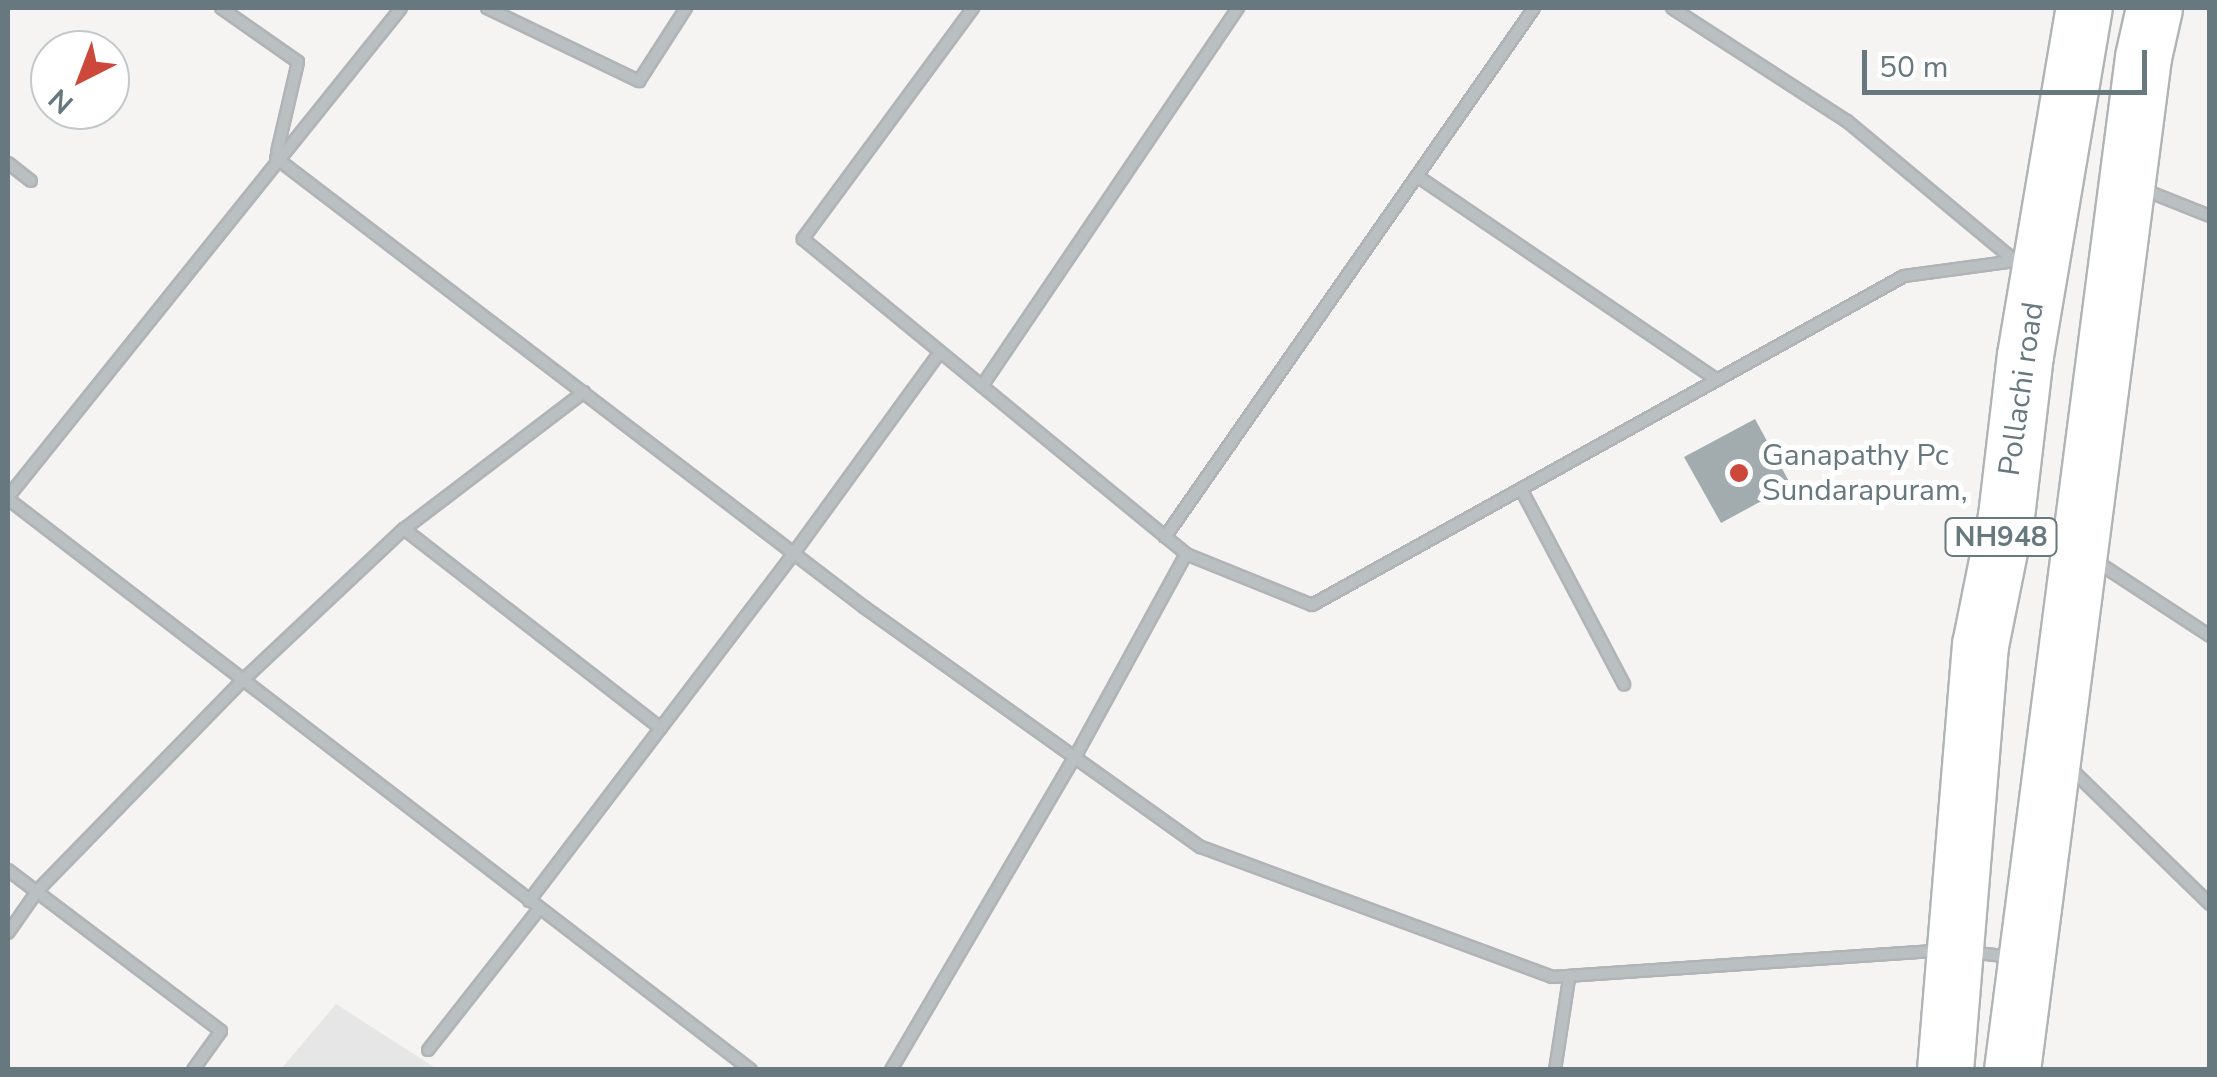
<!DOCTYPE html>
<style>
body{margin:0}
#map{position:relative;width:2217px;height:1077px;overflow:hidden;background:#f5f4f2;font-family:"Nunito Sans",sans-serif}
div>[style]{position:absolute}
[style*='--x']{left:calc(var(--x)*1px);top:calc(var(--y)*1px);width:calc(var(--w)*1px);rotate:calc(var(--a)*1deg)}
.built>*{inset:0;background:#e5e6e5}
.building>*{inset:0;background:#a2abae}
.roads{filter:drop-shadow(2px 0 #b0b4b6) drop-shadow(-2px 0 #b0b4b6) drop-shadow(0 2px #b0b4b6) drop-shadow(0 -2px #b0b4b6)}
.minor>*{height:10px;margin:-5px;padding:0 5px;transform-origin:5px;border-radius:5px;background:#babfc1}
.trunk>*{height:55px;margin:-27.5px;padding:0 27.5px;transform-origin:27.5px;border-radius:27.5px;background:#fff}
.dots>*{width:28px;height:28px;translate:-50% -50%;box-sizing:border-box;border:5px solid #fff;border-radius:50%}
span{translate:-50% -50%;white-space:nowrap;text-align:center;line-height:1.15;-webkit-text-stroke:10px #fff;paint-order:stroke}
.shield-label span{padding:2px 8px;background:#fff;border:2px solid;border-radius:8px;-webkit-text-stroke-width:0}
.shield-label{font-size:28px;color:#67787f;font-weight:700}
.street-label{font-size:30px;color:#67787f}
.poi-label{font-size:30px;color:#67787f}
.left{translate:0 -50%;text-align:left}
.frame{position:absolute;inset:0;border:10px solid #67787f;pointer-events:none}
.north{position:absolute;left:30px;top:30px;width:100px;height:100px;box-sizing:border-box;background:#fff;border:2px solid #c2c9cc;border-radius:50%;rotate:222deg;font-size:28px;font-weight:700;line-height:40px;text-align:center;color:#67787f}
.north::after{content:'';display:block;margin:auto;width:35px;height:45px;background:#cc483a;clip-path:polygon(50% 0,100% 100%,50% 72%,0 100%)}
.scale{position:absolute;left:1862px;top:50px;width:285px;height:45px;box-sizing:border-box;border:5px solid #67787f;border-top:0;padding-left:12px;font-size:30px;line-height:35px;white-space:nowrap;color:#67787f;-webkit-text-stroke:8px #fff;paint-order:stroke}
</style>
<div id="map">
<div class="built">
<div style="clip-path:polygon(336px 1004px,437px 1069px,281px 1069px)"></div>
</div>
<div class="building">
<div style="clip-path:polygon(1755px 419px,1791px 485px,1721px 523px,1684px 457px)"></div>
</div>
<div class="roads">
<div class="minor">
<div style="--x:221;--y:8;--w:94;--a:35"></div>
<div style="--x:298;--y:62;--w:92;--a:103.1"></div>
<div style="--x:487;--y:8;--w:169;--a:25.7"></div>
<div style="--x:639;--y:81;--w:87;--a:-57.2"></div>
<div style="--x:973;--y:8;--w:287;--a:126.4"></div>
<div style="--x:803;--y:239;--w:496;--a:39.4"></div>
<div style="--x:1672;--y:8;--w:208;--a:32.9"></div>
<div style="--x:1847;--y:121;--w:219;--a:39.8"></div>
<div style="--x:276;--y:158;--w:740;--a:37.37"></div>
<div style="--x:864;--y:607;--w:414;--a:35.5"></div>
<div style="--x:1201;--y:847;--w:374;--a:20.3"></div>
<div style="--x:1552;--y:977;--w:386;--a:-3.9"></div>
<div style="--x:8;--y:163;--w:29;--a:38"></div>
<div style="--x:1417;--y:176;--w:363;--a:34.2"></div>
<div style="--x:2142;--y:189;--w:73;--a:21.7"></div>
<div style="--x:982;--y:386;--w:457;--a:-55.9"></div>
<div style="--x:584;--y:392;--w:226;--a:142.7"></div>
<div style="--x:404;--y:529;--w:325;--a:37.8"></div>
<div style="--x:1521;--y:489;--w:221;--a:62.2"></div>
<div style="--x:8;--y:497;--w:627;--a:-51.21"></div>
<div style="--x:8;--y:499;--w:937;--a:37.54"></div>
<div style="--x:1165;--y:537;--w:645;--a:-55.1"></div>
<div style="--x:2094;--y:560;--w:139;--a:33.2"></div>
<div style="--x:2071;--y:769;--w:194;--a:44.2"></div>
<div style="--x:8;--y:870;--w:267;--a:37.1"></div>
<div style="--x:221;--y:1031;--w:48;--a:125.7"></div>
<div style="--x:529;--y:901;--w:437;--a:-52.7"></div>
<div style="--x:794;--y:553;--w:248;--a:-54"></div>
<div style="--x:8;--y:933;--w:52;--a:-55.1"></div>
<div style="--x:38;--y:890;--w:293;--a:-45.7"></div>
<div style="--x:243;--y:680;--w:221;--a:-43.2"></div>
<div style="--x:1969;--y:952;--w:43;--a:6.6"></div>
<div style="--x:428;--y:1050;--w:179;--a:-51.8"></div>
<div style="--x:891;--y:1070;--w:363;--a:-59.6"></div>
<div style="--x:1075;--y:757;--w:231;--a:-61.3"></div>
<div style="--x:1186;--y:554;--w:136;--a:22"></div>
<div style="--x:1312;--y:605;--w:677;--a:-29.06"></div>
<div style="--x:1904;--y:276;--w:112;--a:-7.7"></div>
<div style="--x:2015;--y:261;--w:12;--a:-59"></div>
<div style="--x:1555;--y:1070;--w:93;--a:-81.3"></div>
</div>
<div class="trunk">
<div style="--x:1945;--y:1070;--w:426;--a:-85.3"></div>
<div style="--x:1980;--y:645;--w:132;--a:-78.6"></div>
<div style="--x:2006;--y:516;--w:162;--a:-83.3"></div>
<div style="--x:2025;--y:355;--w:352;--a:-80.4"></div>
<div style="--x:2012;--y:1070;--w:1021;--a:-82.63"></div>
<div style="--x:2143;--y:57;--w:50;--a:-77.3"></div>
</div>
</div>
<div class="dots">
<div style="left:1739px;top:473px;background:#cc483a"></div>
</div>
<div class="shield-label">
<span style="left:2001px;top:537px">NH948</span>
</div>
<div class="street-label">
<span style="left:2022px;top:389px;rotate:-82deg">Pollachi road</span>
</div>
<div class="poi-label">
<span class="left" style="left:1762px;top:473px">Ganapathy Pc<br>Sundarapuram,</span>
</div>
<div class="frame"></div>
<div class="north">N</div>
<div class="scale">50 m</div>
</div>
